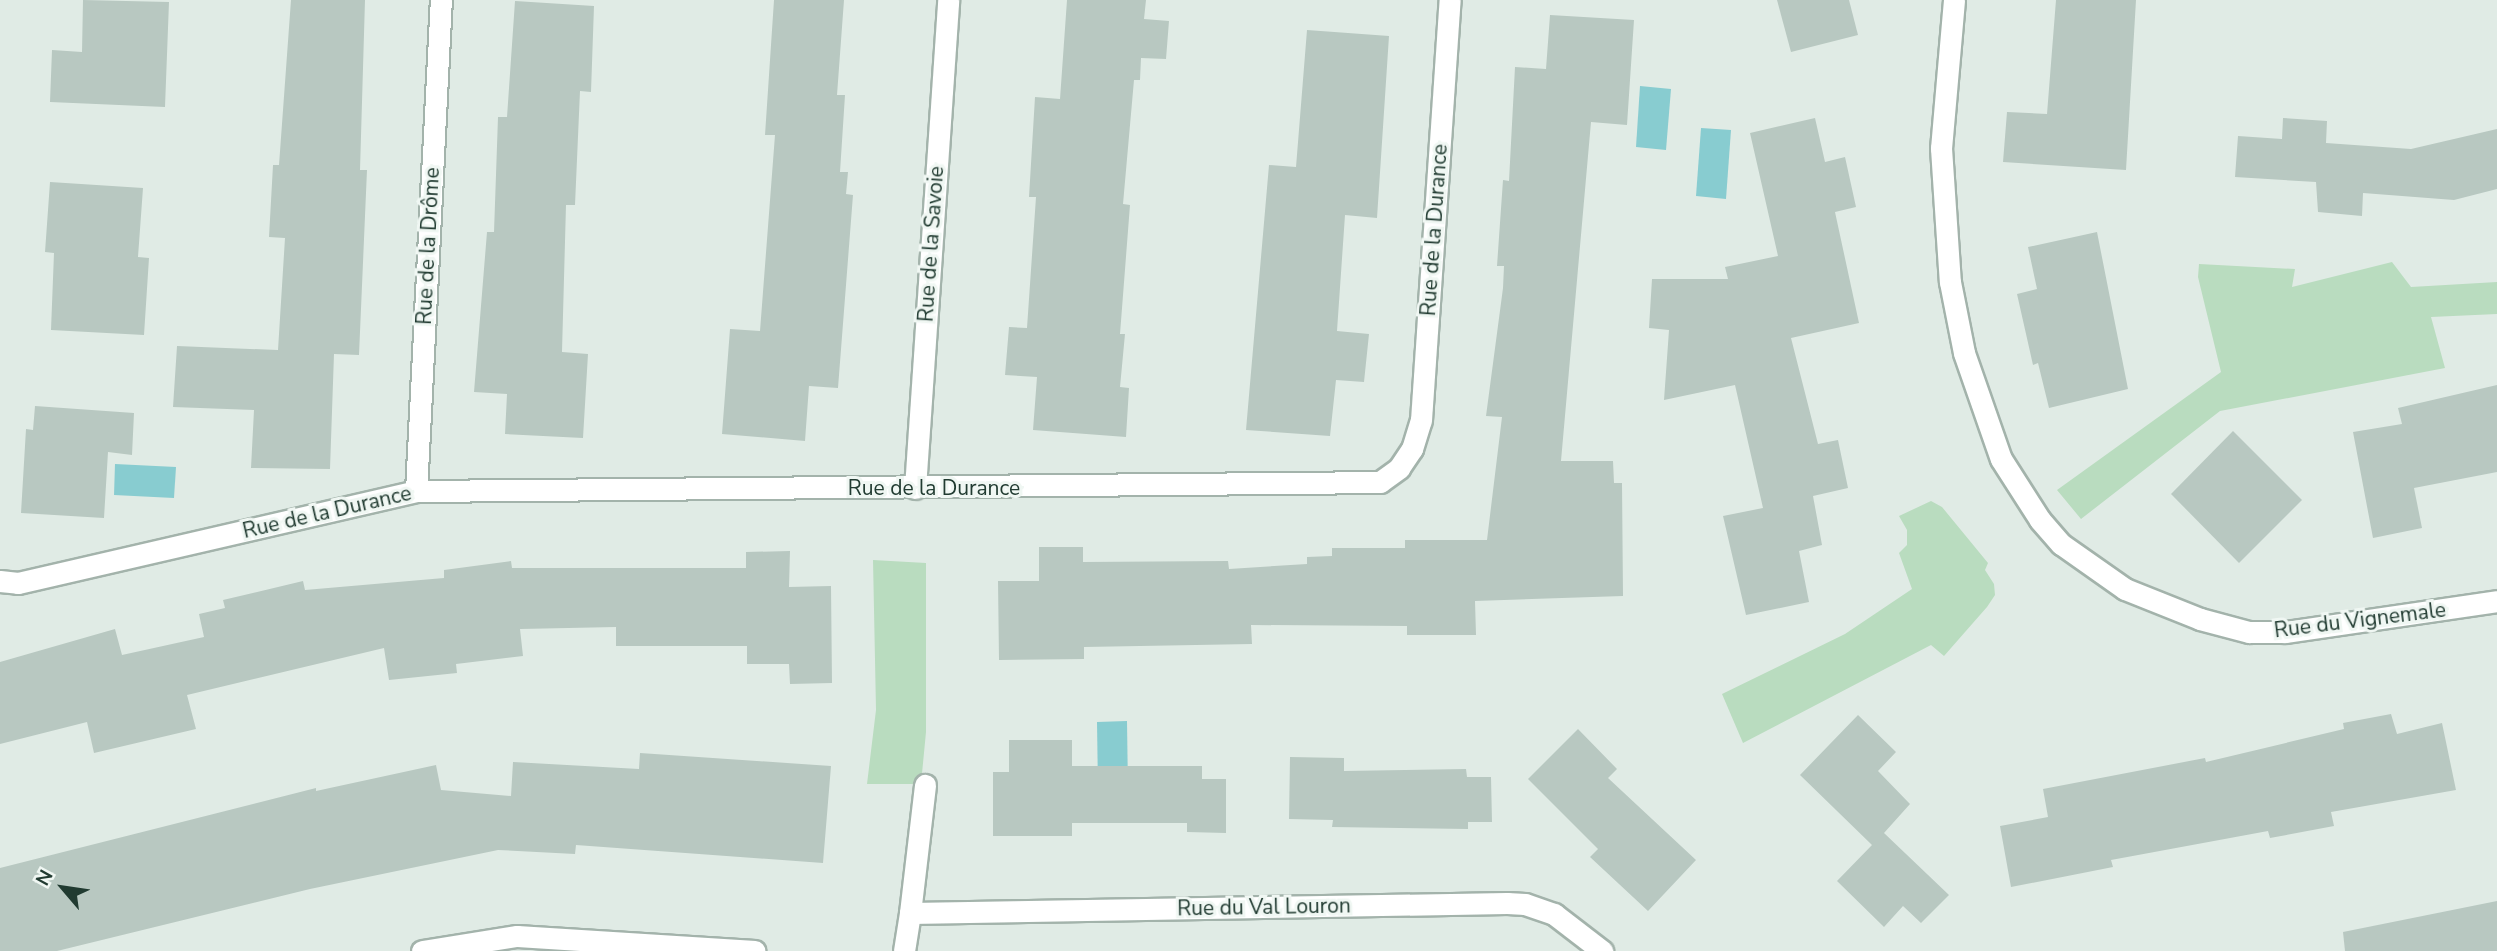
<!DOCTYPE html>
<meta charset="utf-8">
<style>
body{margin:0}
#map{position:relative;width:2497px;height:951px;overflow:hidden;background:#e0ebe5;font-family:"Nunito Sans",sans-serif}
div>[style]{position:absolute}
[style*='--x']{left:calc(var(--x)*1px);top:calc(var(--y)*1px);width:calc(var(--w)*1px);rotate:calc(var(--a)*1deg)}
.green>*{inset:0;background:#b9dcbf}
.water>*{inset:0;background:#88ccd0}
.building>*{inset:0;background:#b8c8c1}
.roads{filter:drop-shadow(2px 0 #a3b3ab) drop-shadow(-2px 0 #a3b3ab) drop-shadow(0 2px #a3b3ab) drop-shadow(0 -2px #a3b3ab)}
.minor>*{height:21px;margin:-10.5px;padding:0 10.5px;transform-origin:10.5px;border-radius:10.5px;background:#fff}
span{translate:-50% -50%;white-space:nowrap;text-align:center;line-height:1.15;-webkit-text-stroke:6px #f0f7f3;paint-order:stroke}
.street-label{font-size:21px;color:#213b31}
.north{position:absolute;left:28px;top:853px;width:70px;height:70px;-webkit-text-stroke:5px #f0f7f3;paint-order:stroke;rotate:299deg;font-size:19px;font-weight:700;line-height:28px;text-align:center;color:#213b31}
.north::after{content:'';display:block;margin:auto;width:24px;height:32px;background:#213b31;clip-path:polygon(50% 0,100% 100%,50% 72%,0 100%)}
</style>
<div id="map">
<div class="green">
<div style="clip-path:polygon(2392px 262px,2411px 287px,2497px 282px,2497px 314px,2431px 317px,2445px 368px,2220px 411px,2081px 519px,2057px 490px,2221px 372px,2198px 277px,2199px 264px,2295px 269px,2292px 287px)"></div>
<div style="clip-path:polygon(1931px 501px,1942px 507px,1988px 563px,1985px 570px,1994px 584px,1995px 595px,1987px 607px,1944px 656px,1931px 645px,1743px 743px,1722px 694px,1845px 634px,1912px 589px,1899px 553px,1907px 545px,1907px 530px,1899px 516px)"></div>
<div style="clip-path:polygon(873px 560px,926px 563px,926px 732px,921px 784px,867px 784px,876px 710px)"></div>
</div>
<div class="water">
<div style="clip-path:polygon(1640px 86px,1671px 89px,1666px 150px,1636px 147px)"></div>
<div style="clip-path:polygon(1701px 128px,1731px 130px,1726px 199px,1696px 196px)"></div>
<div style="clip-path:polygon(115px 464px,176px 467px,174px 498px,114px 495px)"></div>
<div style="clip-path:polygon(1127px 721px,1128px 790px,1098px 790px,1097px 722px)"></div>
</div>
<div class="building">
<div style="clip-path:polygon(83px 0,169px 2px,165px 107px,50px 102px,52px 50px,82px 52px)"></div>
<div style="clip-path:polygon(291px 0,365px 0,360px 170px,367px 170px,359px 355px,334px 354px,330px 469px,251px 468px,254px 410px,173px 407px,177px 346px,278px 350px,285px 238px,269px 237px,273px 165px,279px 165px)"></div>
<div style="clip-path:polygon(774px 0,844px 0,837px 95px,845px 95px,840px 172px,848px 172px,846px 194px,853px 195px,838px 388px,809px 386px,805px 441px,722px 434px,730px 329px,760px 331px,775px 135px,765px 135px)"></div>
<div style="clip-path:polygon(1067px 0,1146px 0,1144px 19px,1169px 21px,1166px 59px,1141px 58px,1140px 80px,1134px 80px,1123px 204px,1130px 205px,1120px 334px,1125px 334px,1120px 387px,1129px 388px,1126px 437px,1033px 430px,1037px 377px,1005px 375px,1009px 327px,1027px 328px,1036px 197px,1029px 197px,1035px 97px,1060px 99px)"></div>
<div style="clip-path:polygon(1777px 0,1849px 0,1858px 35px,1791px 52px)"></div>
<div style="clip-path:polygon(2056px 0,2136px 0,2126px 170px,2003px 162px,2007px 112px,2047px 114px)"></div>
<div style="clip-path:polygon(515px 1px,594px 6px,591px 92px,580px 91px,575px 205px,566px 205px,562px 352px,588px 354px,583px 438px,505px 434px,507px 394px,474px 392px,487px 232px,494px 232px,498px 117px,507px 117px)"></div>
<div style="clip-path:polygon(1550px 15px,1634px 20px,1627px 125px,1591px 122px,1561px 461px,1613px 461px,1614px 483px,1622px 483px,1623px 596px,1475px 601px,1476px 635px,1407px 635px,1407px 626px,1251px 625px,1252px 644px,1084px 647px,1084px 659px,999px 660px,998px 581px,1039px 581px,1039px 547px,1083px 547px,1083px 562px,1228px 561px,1229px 569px,1307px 564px,1307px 557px,1332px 556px,1332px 548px,1405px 548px,1405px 540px,1487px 540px,1502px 417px,1486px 416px,1503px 288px,1504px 266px,1497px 266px,1503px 180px,1509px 181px,1515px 67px,1546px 69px)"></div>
<div style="clip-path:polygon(1307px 30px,1389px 36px,1377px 218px,1345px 215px,1337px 331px,1369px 334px,1364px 382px,1336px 380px,1330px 436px,1246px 430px,1269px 165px,1296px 167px)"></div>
<div style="clip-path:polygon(1815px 118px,1825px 162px,1845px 157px,1856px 207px,1835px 212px,1859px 323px,1791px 338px,1818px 444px,1838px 440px,1848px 488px,1813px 496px,1822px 545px,1799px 551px,1809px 602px,1746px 615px,1723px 516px,1763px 508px,1735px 385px,1664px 400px,1669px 330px,1649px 328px,1652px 279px,1728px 279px,1725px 267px,1778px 256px,1750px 133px)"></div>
<div style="clip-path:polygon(2283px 118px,2327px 121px,2326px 143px,2411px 149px,2497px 129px,2497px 189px,2454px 200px,2363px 193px,2362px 216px,2318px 212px,2316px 182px,2235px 177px,2238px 136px,2282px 139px)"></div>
<div style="clip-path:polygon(50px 182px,143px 188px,138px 257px,149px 258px,144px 335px,51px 330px,54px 253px,45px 252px)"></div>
<div style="clip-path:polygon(2097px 232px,2128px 389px,2049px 408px,2038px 363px,2033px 365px,2017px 294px,2037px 289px,2028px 247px)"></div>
<div style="clip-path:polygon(2497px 385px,2497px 472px,2414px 488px,2422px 528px,2373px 538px,2353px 432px,2402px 424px,2398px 408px)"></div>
<div style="clip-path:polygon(35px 406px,134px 413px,132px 455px,108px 452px,104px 518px,21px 513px,26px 429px,33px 430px)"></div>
<div style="clip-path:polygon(2233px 431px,2302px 500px,2239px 563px,2171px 494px)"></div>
<div style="clip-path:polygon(790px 551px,789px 587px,831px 586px,832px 683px,790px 684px,789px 664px,747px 664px,747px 646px,616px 646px,616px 627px,520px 629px,523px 656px,456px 664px,457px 673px,389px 680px,384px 648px,187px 695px,196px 729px,94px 753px,87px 722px,0 744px,0 662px,115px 629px,122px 655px,204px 637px,199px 614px,225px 608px,223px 600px,303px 581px,305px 590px,444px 578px,444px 570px,511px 561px,512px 568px,746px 568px,746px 552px)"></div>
<div style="clip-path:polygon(2391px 714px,2397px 734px,2442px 723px,2456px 790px,2331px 812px,2334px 826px,2270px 838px,2268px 831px,2111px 860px,2113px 867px,2011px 887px,2000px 826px,2048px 817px,2043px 789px,2205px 758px,2206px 762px,2344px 729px,2343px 723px)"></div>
<div style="clip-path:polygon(1858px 715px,1896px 752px,1878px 771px,1910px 804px,1884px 833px,1949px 895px,1921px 923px,1903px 906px,1884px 927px,1837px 881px,1872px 845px,1800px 775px)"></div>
<div style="clip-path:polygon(1578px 729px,1617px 769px,1608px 778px,1696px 860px,1648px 911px,1590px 857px,1598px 849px,1528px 779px)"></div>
<div style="clip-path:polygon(1009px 740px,1072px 740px,1072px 766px,1202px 766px,1202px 779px,1226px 779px,1226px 833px,1187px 832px,1187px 823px,1072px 823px,1072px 836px,993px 836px,993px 772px,1009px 772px)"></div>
<div style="clip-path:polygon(640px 753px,831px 766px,823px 863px,576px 845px,575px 854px,498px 850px,310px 889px,57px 951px,0 951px,0 868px,316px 788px,316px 791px,436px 765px,441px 790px,511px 796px,513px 762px,639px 769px)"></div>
<div style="clip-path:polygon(1290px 757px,1344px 758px,1344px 771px,1466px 769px,1467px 777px,1491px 777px,1492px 822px,1468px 822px,1468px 829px,1332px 827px,1333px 820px,1289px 819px)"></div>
<div style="clip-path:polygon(2497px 901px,2497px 951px,2345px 951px,2343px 932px)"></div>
</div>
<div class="roads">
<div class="minor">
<div style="--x:1954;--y:0;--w:149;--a:95"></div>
<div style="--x:1941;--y:148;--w:134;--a:86.2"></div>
<div style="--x:1950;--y:282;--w:72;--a:78.8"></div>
<div style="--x:1964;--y:353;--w:112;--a:70.8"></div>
<div style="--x:2001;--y:459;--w:72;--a:57.4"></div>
<div style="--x:2040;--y:520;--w:32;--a:49"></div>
<div style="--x:2061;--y:544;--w:78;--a:35.1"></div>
<div style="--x:2125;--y:589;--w:81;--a:21.8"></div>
<div style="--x:2200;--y:619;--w:51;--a:14.9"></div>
<div style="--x:2249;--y:632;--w:36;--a:0"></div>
<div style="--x:2285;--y:632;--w:214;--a:-8.3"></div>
<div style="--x:915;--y:488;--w:489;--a:-86.1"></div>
<div style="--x:416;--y:491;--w:492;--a:-87.1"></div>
<div style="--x:0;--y:581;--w:18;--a:6"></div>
<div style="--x:18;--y:583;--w:408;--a:-13"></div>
<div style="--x:416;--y:491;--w:964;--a:-0.53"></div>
<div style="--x:1380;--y:482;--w:24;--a:-36"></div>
<div style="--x:1399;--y:468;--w:23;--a:-56"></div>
<div style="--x:1412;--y:449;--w:30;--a:-73"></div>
<div style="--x:1421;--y:420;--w:421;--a:-86.1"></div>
<div style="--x:910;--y:913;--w:129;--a:-83.3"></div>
<div style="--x:422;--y:951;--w:96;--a:-9"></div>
<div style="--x:517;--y:936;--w:238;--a:3.6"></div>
<div style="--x:904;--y:951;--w:38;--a:-81"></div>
<div style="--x:910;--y:913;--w:597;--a:-0.96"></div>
<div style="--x:1507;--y:903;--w:18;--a:3"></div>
<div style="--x:1525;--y:904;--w:31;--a:19"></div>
<div style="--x:1554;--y:914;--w:61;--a:37.6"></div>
</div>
</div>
<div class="street-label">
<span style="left:1434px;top:230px;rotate:-86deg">Rue de la Durance</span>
<span style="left:931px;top:244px;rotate:-86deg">Rue de la Savoie</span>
<span style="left:428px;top:246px;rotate:-87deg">Rue de la Drôme</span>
<span style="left:934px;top:488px">Rue de la Durance</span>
<span style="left:327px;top:512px;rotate:-13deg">Rue de la Durance</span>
<span style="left:2360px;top:620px;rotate:-7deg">Rue du Vignemale</span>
<span style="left:1264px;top:907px;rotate:-1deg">Rue du Val Louron</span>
</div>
<div class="north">N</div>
</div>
